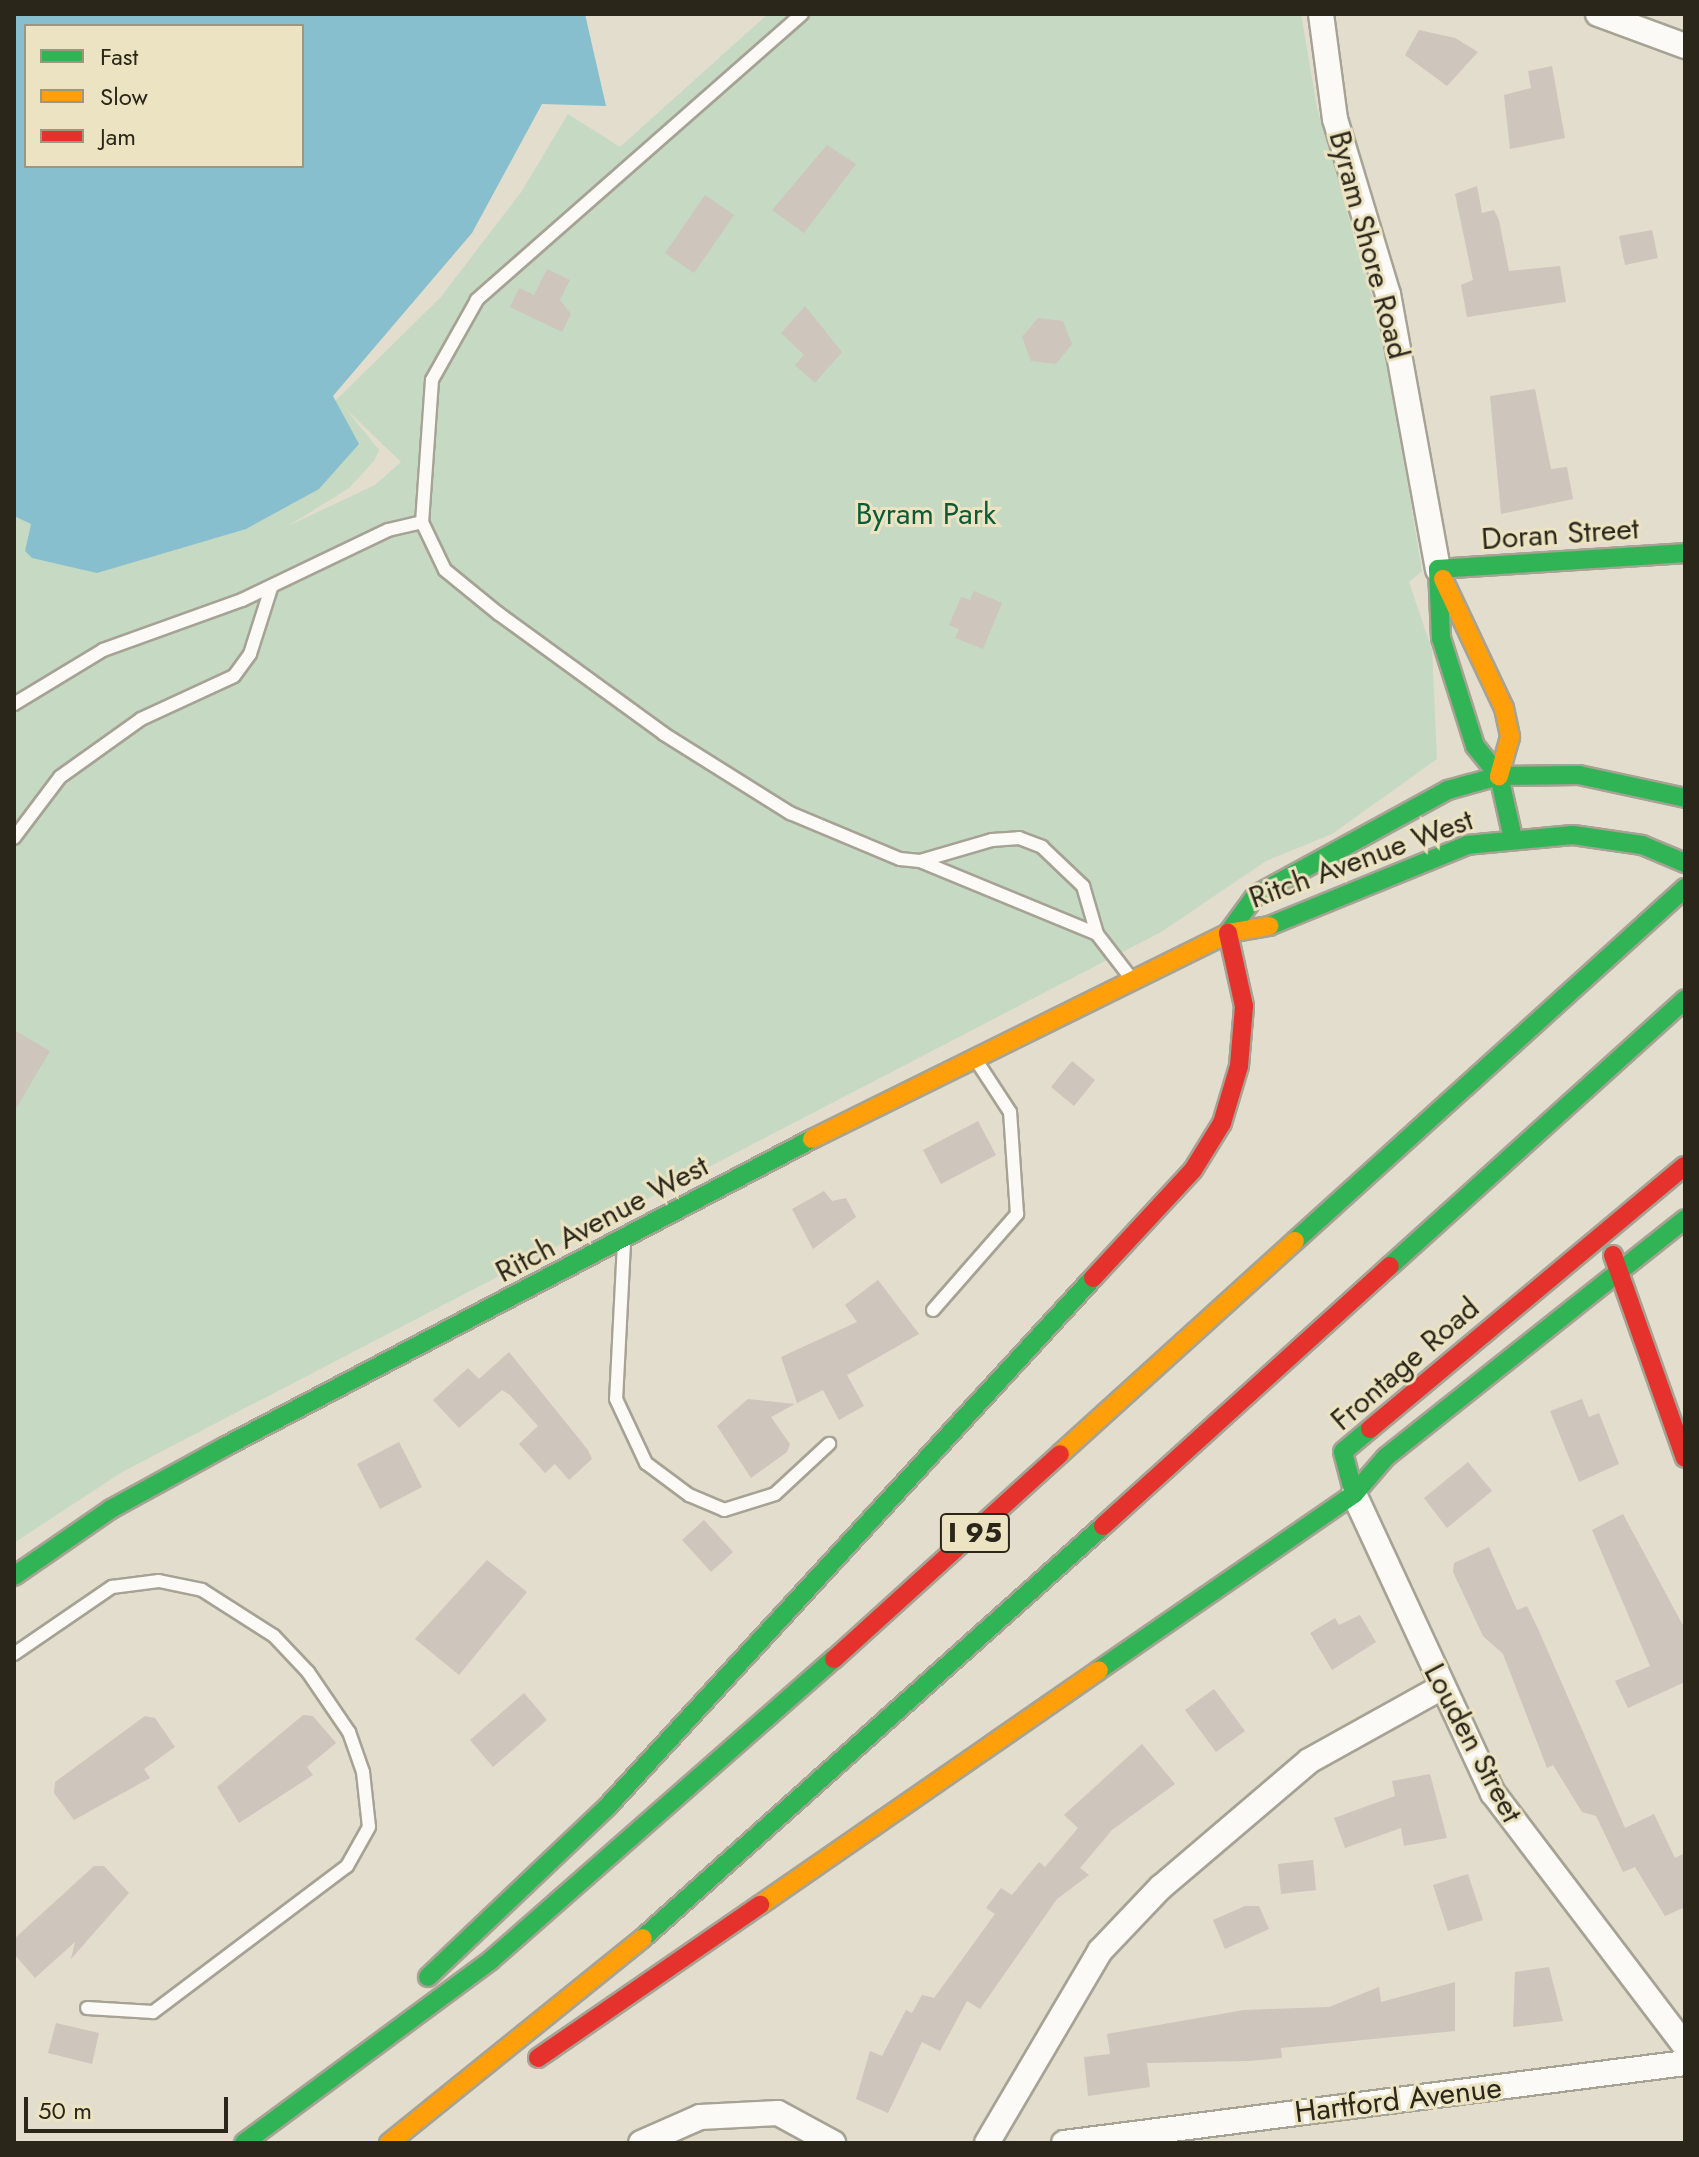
<!DOCTYPE html>
<style>
body{margin:0}
#map{position:relative;width:1699px;height:2157px;overflow:hidden;background:#e2ddcc;font-family:Jost,sans-serif}
div>[style]{position:absolute}
[style*='--x']{left:calc(var(--x)*1px);top:calc(var(--y)*1px);width:calc(var(--w)*1px);rotate:calc(var(--a)*1deg)}
.green>*{inset:0;background:#c5d9c3}
.water>*{inset:0;background:#87bfce}
.building>*{inset:0;background:#cec5bc}
.roads{filter:drop-shadow(2px 0 #a6a294) drop-shadow(-2px 0 #a6a294) drop-shadow(0 2px #a6a294) drop-shadow(0 -2px #a6a294)}
.lane>*{height:12px;margin:-6px;padding:0 6px;transform-origin:6px;border-radius:6px;background:#fbfaf7}
.street>*{height:24px;margin:-12px;padding:0 12px;transform-origin:12px;border-radius:12px;background:#fbfaf7}
.fast>*{height:18px;margin:-9px;padding:0 9px;transform-origin:9px;border-radius:9px;background:#30b455}
.slow>*{height:18px;margin:-9px;padding:0 9px;transform-origin:9px;border-radius:9px;background:#ff9f0a}
.jam>*{height:18px;margin:-9px;padding:0 9px;transform-origin:9px;border-radius:9px;background:#e5322d}
span{translate:-50% -50%;white-space:nowrap;text-align:center;line-height:1.15;-webkit-text-stroke:6px #ece3c2;paint-order:stroke}
.shield-label span{padding:2px 6px;background:#ece3c2;border:2px solid;border-radius:6px;-webkit-text-stroke-width:0}
.shield-label{font-size:28px;color:#2a261a;font-weight:700}
.street-label{font-size:30px;color:#2a261a}
.park-label{font-size:30px;color:#0a5b36}
.frame{position:absolute;inset:0;border:16px solid #2a261a;pointer-events:none}
.legend{position:absolute;left:24px;top:24px;width:280px;height:144px;box-sizing:border-box;background:#ece3c2;border:2px solid #9e977f;margin:0;padding:10px 14px;list-style:none;font-size:24px;color:#2a261a}
.legend li{display:flex;align-items:center;gap:16px;height:40px}
.legend b{width:40px;border:2px solid #9e977f}
.scale{position:absolute;left:24px;top:2097px;width:204px;height:36px;box-sizing:border-box;border:4px solid #2a261a;border-top:0;padding-left:10px;font-size:24px;line-height:28px;white-space:nowrap;color:#2a261a;-webkit-text-stroke:6px #ece3c2;paint-order:stroke}
</style>
<div id="map">
<div class="green">
<div style="clip-path:polygon(evenodd,768px 14px,1301px 14px,1317px 108px,1383px 335px,1422px 571px,1409px 582px,1432px 650px,1437px 759px,1332px 834px,1266px 861px,1161px 932px,122px 1472px,14px 1543px,14px 516px,31px 524px,25px 551px,53px 563px,14px 409px,286px 473px,336px 400px,440px 298px,522px 191px,568px 114px,620px 147px,768px 14px,345px 408px,401px 462px,375px 485px,288px 526px,349px 488px,374px 461px,379px 450px,345px 408px)"></div>
</div>
<div class="water">
<div style="clip-path:polygon(evenodd,14px 14px,585px 14px,606px 106px,542px 104px,472px 233px,333px 396px,359px 444px,319px 489px,246px 529px,97px 573px,32px 558px,25px 551px,31px 524px,14px 516px,14px 14px,26px 26px,302px 26px,302px 166px,26px 166px,26px 26px)"></div>
</div>
<div class="building">
<div style="clip-path:polygon(1419px 30px,1455px 38px,1478px 52px,1447px 86px,1405px 55px)"></div>
<div style="clip-path:polygon(1552px 66px,1565px 138px,1510px 149px,1504px 95px,1531px 88px,1528px 71px)"></div>
<div style="clip-path:polygon(827px 145px,856px 164px,804px 233px,772px 210px)"></div>
<div style="clip-path:polygon(1477px 186px,1482px 213px,1494px 210px,1499px 220px,1509px 271px,1560px 266px,1566px 302px,1467px 317px,1461px 285px,1473px 280px,1455px 194px)"></div>
<div style="clip-path:polygon(705px 195px,734px 215px,694px 273px,665px 253px)"></div>
<div style="clip-path:polygon(1652px 230px,1658px 258px,1625px 265px,1619px 236px)"></div>
<div style="clip-path:polygon(547px 269px,570px 280px,560px 300px,571px 314px,562px 332px,510px 307px,519px 288px,534px 295px)"></div>
<div style="clip-path:polygon(805px 306px,842px 352px,815px 383px,795px 365px,804px 355px,781px 333px)"></div>
<div style="clip-path:polygon(1038px 318px,1063px 321px,1072px 344px,1056px 364px,1031px 361px,1022px 337px)"></div>
<div style="clip-path:polygon(1535px 389px,1551px 469px,1567px 467px,1573px 499px,1501px 514px,1490px 396px)"></div>
<div style="clip-path:polygon(974px 591px,1002px 603px,983px 649px,955px 638px,959px 629px,949px 625px,961px 597px,970px 600px)"></div>
<div style="clip-path:polygon(14px 1030px,50px 1051px,14px 1112px)"></div>
<div style="clip-path:polygon(1072px 1061px,1095px 1080px,1074px 1106px,1051px 1087px)"></div>
<div style="clip-path:polygon(978px 1121px,996px 1155px,941px 1184px,923px 1150px)"></div>
<div style="clip-path:polygon(824px 1191px,832px 1201px,846px 1198px,856px 1217px,813px 1249px,792px 1209px)"></div>
<div style="clip-path:polygon(878px 1280px,919px 1334px,847px 1375px,864px 1406px,839px 1420px,823px 1390px,797px 1403px,781px 1357px,857px 1322px,845px 1305px)"></div>
<div style="clip-path:polygon(509px 1352px,588px 1450px,592px 1459px,569px 1480px,555px 1464px,545px 1473px,519px 1444px,538px 1426px,510px 1395px,502px 1390px,459px 1428px,433px 1400px,468px 1368px,479px 1379px)"></div>
<div style="clip-path:polygon(748px 1399px,795px 1404px,771px 1417px,790px 1444px,787px 1452px,751px 1478px,717px 1426px)"></div>
<div style="clip-path:polygon(1582px 1399px,1589px 1417px,1599px 1413px,1619px 1464px,1579px 1482px,1550px 1411px)"></div>
<div style="clip-path:polygon(399px 1442px,422px 1487px,380px 1509px,357px 1464px)"></div>
<div style="clip-path:polygon(1468px 1462px,1492px 1491px,1447px 1528px,1424px 1498px)"></div>
<div style="clip-path:polygon(1623px 1514px,1685px 1629px,1685px 1682px,1628px 1708px,1615px 1681px,1650px 1666px,1592px 1530px)"></div>
<div style="clip-path:polygon(704px 1520px,733px 1552px,711px 1572px,682px 1540px)"></div>
<div style="clip-path:polygon(1489px 1547px,1517px 1610px,1527px 1606px,1539px 1631px,1625px 1828px,1654px 1814px,1675px 1858px,1685px 1853px,1685px 1907px,1665px 1916px,1635px 1867px,1623px 1872px,1596px 1816px,1582px 1812px,1553px 1765px,1547px 1768px,1503px 1654px,1483px 1636px,1453px 1572px,1454px 1563px)"></div>
<div style="clip-path:polygon(487px 1560px,527px 1592px,459px 1675px,415px 1639px)"></div>
<div style="clip-path:polygon(1360px 1615px,1376px 1642px,1332px 1670px,1310px 1633px,1335px 1618px,1339px 1625px)"></div>
<div style="clip-path:polygon(1214px 1689px,1245px 1731px,1216px 1752px,1185px 1710px)"></div>
<div style="clip-path:polygon(524px 1693px,547px 1720px,493px 1767px,470px 1740px)"></div>
<div style="clip-path:polygon(303px 1715px,313px 1716px,336px 1743px,307px 1767px,313px 1775px,239px 1823px,217px 1787px)"></div>
<div style="clip-path:polygon(145px 1716px,155px 1718px,175px 1747px,144px 1769px,150px 1778px,74px 1820px,54px 1793px,55px 1782px)"></div>
<div style="clip-path:polygon(1142px 1744px,1175px 1784px,1112px 1830px,1080px 1868px,1089px 1875px,1057px 1899px,980px 2009px,967px 2001px,940px 2051px,922px 2042px,888px 2113px,856px 2099px,870px 2051px,882px 2056px,906px 2010px,912px 2013px,922px 1995px,934px 1998px,995px 1914px,986px 1908px,1001px 1888px,1012px 1895px,1039px 1862px,1045px 1867px,1078px 1828px,1064px 1815px)"></div>
<div style="clip-path:polygon(1430px 1774px,1447px 1838px,1404px 1846px,1401px 1828px,1345px 1848px,1334px 1818px,1395px 1796px,1392px 1781px)"></div>
<div style="clip-path:polygon(1313px 1860px,1316px 1890px,1281px 1894px,1278px 1864px)"></div>
<div style="clip-path:polygon(94px 1866px,104px 1866px,129px 1893px,71px 1959px,75px 1942px,35px 1978px,14px 1954px,14px 1939px)"></div>
<div style="clip-path:polygon(1468px 1874px,1483px 1920px,1448px 1931px,1433px 1885px)"></div>
<div style="clip-path:polygon(1245px 1906px,1259px 1906px,1269px 1929px,1225px 1949px,1213px 1920px)"></div>
<div style="clip-path:polygon(1549px 1967px,1563px 2021px,1513px 2027px,1515px 1972px)"></div>
<div style="clip-path:polygon(1455px 1982px,1455px 2031px,1281px 2048px,1282px 2058px,1248px 2061px,1147px 2063px,1150px 2087px,1088px 2096px,1084px 2057px,1110px 2054px,1107px 2034px,1244px 2010px,1329px 2007px,1379px 1987px,1381px 2002px)"></div>
<div style="clip-path:polygon(56px 2023px,99px 2033px,92px 2064px,48px 2053px)"></div>
</div>
<div class="roads">
<div class="lane">
<div style="--x:802;--y:14;--w:433;--a:138.7"></div>
<div style="--x:477;--y:300;--w:92;--a:119.4"></div>
<div style="--x:432;--y:380;--w:142;--a:94"></div>
<div style="--x:422;--y:522;--w:53;--a:64.4"></div>
<div style="--x:445;--y:570;--w:70;--a:39.2"></div>
<div style="--x:499;--y:614;--w:204;--a:36"></div>
<div style="--x:664;--y:734;--w:149;--a:32.1"></div>
<div style="--x:790;--y:813;--w:119;--a:22.7"></div>
<div style="--x:900;--y:859;--w:20;--a:6"></div>
<div style="--x:920;--y:861;--w:75;--a:-16.3"></div>
<div style="--x:992;--y:840;--w:27;--a:-4"></div>
<div style="--x:1019;--y:838;--w:25;--a:21"></div>
<div style="--x:1042;--y:847;--w:57;--a:43.6"></div>
<div style="--x:1083;--y:886;--w:50;--a:73.7"></div>
<div style="--x:1097;--y:934;--w:56;--a:52.3"></div>
<div style="--x:14;--y:704;--w:104;--a:-31.2"></div>
<div style="--x:103;--y:650;--w:148;--a:-19.8"></div>
<div style="--x:242;--y:600;--w:162;--a:-25.6"></div>
<div style="--x:388;--y:530;--w:35;--a:-13"></div>
<div style="--x:14;--y:838;--w:76;--a:-53"></div>
<div style="--x:60;--y:777;--w:100;--a:-35.6"></div>
<div style="--x:141;--y:719;--w:102;--a:-24.8"></div>
<div style="--x:234;--y:676;--w:27;--a:-54"></div>
<div style="--x:250;--y:654;--w:69;--a:-72.3"></div>
<div style="--x:920;--y:861;--w:191;--a:22.4"></div>
<div style="--x:624;--y:1243;--w:156;--a:92.9"></div>
<div style="--x:616;--y:1399;--w:71;--a:64.9"></div>
<div style="--x:646;--y:1463;--w:54;--a:36.7"></div>
<div style="--x:689;--y:1495;--w:38;--a:23"></div>
<div style="--x:724;--y:1510;--w:53;--a:-17.4"></div>
<div style="--x:775;--y:1494;--w:74;--a:-42.8"></div>
<div style="--x:933;--y:1310;--w:128;--a:-48.8"></div>
<div style="--x:1017;--y:1214;--w:102;--a:-93.9"></div>
<div style="--x:1010;--y:1112;--w:66;--a:-123.2"></div>
<div style="--x:14;--y:1654;--w:119;--a:-34.4"></div>
<div style="--x:112;--y:1587;--w:47;--a:-7.3"></div>
<div style="--x:159;--y:1581;--w:44;--a:11.8"></div>
<div style="--x:202;--y:1590;--w:85;--a:32.6"></div>
<div style="--x:274;--y:1636;--w:50;--a:46.6"></div>
<div style="--x:308;--y:1672;--w:73;--a:55.7"></div>
<div style="--x:349;--y:1732;--w:42;--a:70.7"></div>
<div style="--x:363;--y:1772;--w:55;--a:83.8"></div>
<div style="--x:369;--y:1827;--w:45;--a:119.4"></div>
<div style="--x:347;--y:1866;--w:243;--a:143"></div>
<div style="--x:153;--y:2012;--w:66;--a:-176.5"></div>
</div>
<div class="street">
<div style="--x:1321;--y:14;--w:106;--a:82.4"></div>
<div style="--x:1335;--y:119;--w:183;--a:73.2"></div>
<div style="--x:1388;--y:294;--w:280;--a:79.7"></div>
<div style="--x:1598;--y:14;--w:93;--a:20.2"></div>
<div style="--x:1354;--y:1494;--w:330;--a:65.1"></div>
<div style="--x:1493;--y:1793;--w:318;--a:52.8"></div>
<div style="--x:641;--y:2143;--w:64;--a:-23.8"></div>
<div style="--x:700;--y:2117;--w:78;--a:-2.9"></div>
<div style="--x:778;--y:2113;--w:63;--a:28.6"></div>
<div style="--x:987;--y:2143;--w:223;--a:-59.5"></div>
<div style="--x:1100;--y:1951;--w:88;--a:-46.4"></div>
<div style="--x:1161;--y:1887;--w:194;--a:-40.4"></div>
<div style="--x:1309;--y:1761;--w:150;--a:-29.1"></div>
<div style="--x:1064;--y:2143;--w:626;--a:-7.34"></div>
</div>
<div class="fast">
<div style="--x:1438;--y:569;--w:69;--a:87.5"></div>
<div style="--x:1441;--y:638;--w:113;--a:72.5"></div>
<div style="--x:1475;--y:746;--w:38;--a:51"></div>
<div style="--x:1499;--y:776;--w:64;--a:77.3"></div>
<div style="--x:1438;--y:569;--w:248;--a:-3.7"></div>
<div style="--x:1269;--y:926;--w:214;--a:-22.2"></div>
<div style="--x:1467;--y:845;--w:106;--a:-5.4"></div>
<div style="--x:1573;--y:835;--w:70;--a:8.2"></div>
<div style="--x:1642;--y:845;--w:47;--a:22.7"></div>
<div style="--x:1228;--y:933;--w:47;--a:-53.6"></div>
<div style="--x:1256;--y:895;--w:219;--a:-28.7"></div>
<div style="--x:1448;--y:790;--w:53;--a:-15.4"></div>
<div style="--x:1499;--y:776;--w:80;--a:-0.7"></div>
<div style="--x:1579;--y:775;--w:108;--a:12.2"></div>
<div style="--x:1295;--y:1241;--w:526;--a:-42.15"></div>
<div style="--x:1390;--y:1266;--w:398;--a:-42.1"></div>
<div style="--x:1370;--y:1429;--w:35;--a:140"></div>
<div style="--x:1343;--y:1452;--w:43;--a:75.3"></div>
<div style="--x:1354;--y:1494;--w:49;--a:-49.1"></div>
<div style="--x:1386;--y:1457;--w:382;--a:-38.5"></div>
<div style="--x:14;--y:1576;--w:118;--a:-34.6"></div>
<div style="--x:111;--y:1509;--w:131;--a:-28.7"></div>
<div style="--x:226;--y:1446;--w:662;--a:-27.65"></div>
<div style="--x:1099;--y:1670;--w:310;--a:-34.6"></div>
<div style="--x:643;--y:1938;--w:618;--a:-41.85"></div>
<div style="--x:428;--y:1977;--w:248;--a:-43.5"></div>
<div style="--x:608;--y:1806;--w:717;--a:-47.43"></div>
<div style="--x:244;--y:2143;--w:307;--a:-36.5"></div>
<div style="--x:491;--y:1960;--w:456;--a:-41.3"></div>
</div>
<div class="slow">
<div style="--x:1443;--y:579;--w:143;--a:64.7"></div>
<div style="--x:1504;--y:708;--w:30;--a:78"></div>
<div style="--x:1510;--y:737;--w:41;--a:105.8"></div>
<div style="--x:812;--y:1139;--w:464;--a:-26.3"></div>
<div style="--x:1228;--y:933;--w:42;--a:-9.7"></div>
<div style="--x:1060;--y:1454;--w:317;--a:-42.2"></div>
<div style="--x:760;--y:1905;--w:412;--a:-34.7"></div>
<div style="--x:389;--y:2143;--w:326;--a:-38.9"></div>
</div>
<div class="jam">
<div style="--x:1613;--y:1255;--w:215;--a:70.5"></div>
<div style="--x:1093;--y:1278;--w:147;--a:-47.2"></div>
<div style="--x:1193;--y:1170;--w:55;--a:-58.3"></div>
<div style="--x:1222;--y:1123;--w:59;--a:-73.4"></div>
<div style="--x:1239;--y:1066;--w:60;--a:-85.2"></div>
<div style="--x:1244;--y:1006;--w:75;--a:-102.4"></div>
<div style="--x:1370;--y:1429;--w:410;--a:-39.9"></div>
<div style="--x:1103;--y:1526;--w:387;--a:-42.2"></div>
<div style="--x:834;--y:1659;--w:305;--a:-42.2"></div>
<div style="--x:538;--y:2058;--w:270;--a:-34.6"></div>
</div>
</div>
<div class="shield-label">
<span style="left:975px;top:1533px">I 95</span>
</div>
<div class="street-label">
<span style="left:1369px;top:245px;rotate:75deg">Byram Shore Road</span>
<span style="left:1560px;top:534px;rotate:-4deg">Doran Street</span>
<span style="left:1361px;top:859px;rotate:-20deg">Ritch Avenue West</span>
<span style="left:602px;top:1219px;rotate:-28deg">Ritch Avenue West</span>
<span style="left:1405px;top:1364px;rotate:-41deg">Frontage Road</span>
<span style="left:1473px;top:1743px;rotate:62deg">Louden Street</span>
<span style="left:1398px;top:2100px;rotate:-7deg">Hartford Avenue</span>
</div>
<div class="park-label">
<span style="left:926px;top:514px">Byram Park</span>
</div>
<div class="frame"></div>
<ul class="legend">
<li><b style="height:10px;background:#30b455"></b>Fast</li>
<li><b style="height:10px;background:#ff9f0a"></b>Slow</li>
<li><b style="height:10px;background:#e5322d"></b>Jam</li>
</ul>
<div class="scale">50 m</div>
</div>
